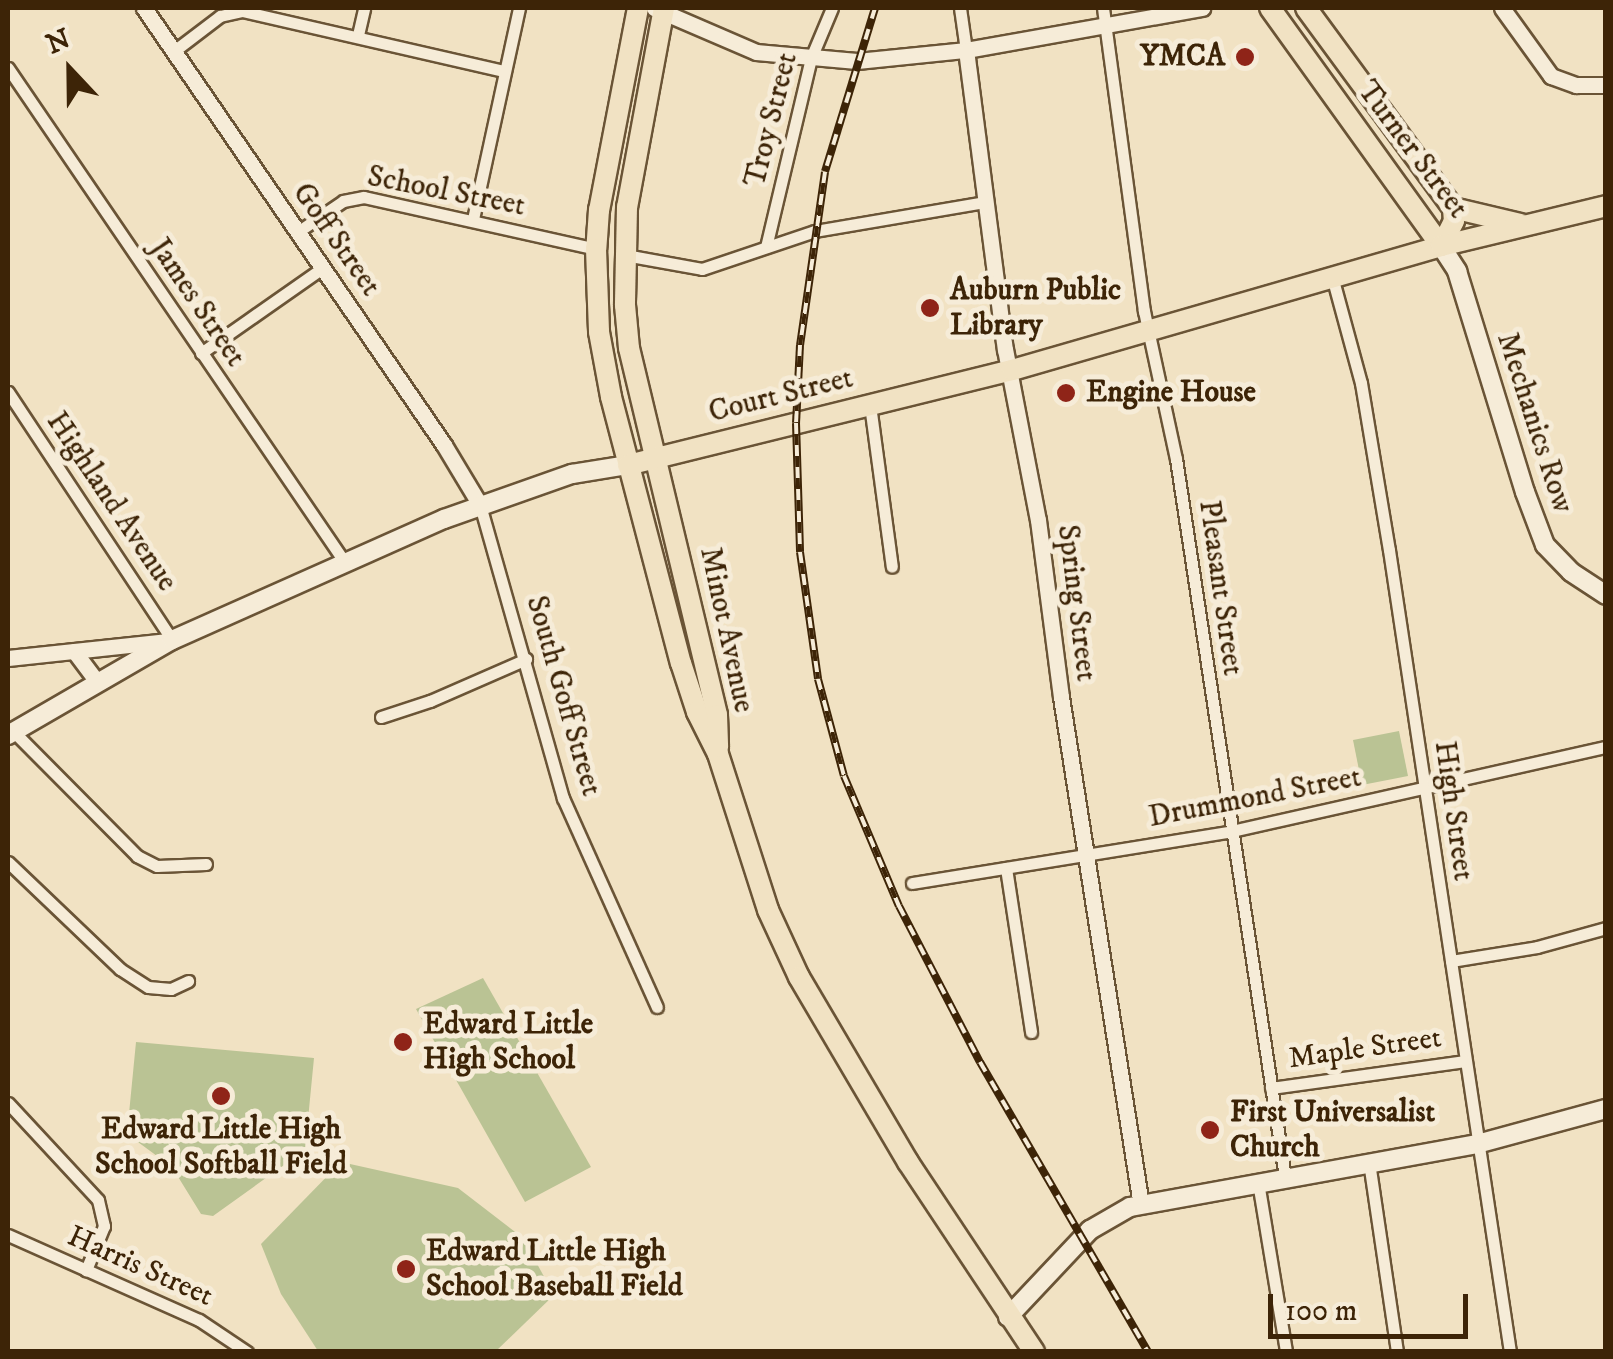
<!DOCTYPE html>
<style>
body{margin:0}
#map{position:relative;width:1613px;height:1359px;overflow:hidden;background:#f1e2c3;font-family:"IM FELL DW Pica",serif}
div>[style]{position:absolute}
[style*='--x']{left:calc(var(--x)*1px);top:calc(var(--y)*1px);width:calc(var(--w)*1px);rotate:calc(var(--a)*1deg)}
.green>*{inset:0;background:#bac394}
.roads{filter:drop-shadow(2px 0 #6a5436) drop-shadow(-2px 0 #6a5436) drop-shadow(0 2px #6a5436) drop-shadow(0 -2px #6a5436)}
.minor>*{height:11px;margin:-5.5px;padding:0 5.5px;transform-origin:5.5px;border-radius:5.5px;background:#f6ecd8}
.tertiary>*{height:15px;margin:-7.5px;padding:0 7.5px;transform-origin:7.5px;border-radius:7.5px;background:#f6ecd8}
.secondary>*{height:18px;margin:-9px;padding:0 9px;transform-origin:9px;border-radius:9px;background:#f6ecd8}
.trunk>*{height:20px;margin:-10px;padding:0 10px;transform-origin:10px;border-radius:10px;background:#f1e2c3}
.rail>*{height:8px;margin-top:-4px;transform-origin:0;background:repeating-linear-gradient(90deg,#f6ecd8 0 11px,#3d2407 0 22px);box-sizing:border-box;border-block:2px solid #3d2407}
.dots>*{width:28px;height:28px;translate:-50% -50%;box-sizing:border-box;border:5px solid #f6ecd8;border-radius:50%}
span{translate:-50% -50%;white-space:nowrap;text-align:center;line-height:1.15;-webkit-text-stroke:10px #f6ecd8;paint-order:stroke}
.poi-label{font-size:30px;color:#3d2407;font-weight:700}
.right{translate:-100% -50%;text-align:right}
.left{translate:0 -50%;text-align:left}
.street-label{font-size:30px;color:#3d2407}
.frame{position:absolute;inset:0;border:10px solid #3d2407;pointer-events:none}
.north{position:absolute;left:20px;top:20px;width:100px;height:100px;-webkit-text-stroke:8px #f6ecd8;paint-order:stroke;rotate:338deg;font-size:28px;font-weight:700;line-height:40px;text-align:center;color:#3d2407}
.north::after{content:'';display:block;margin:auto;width:35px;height:45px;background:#3d2407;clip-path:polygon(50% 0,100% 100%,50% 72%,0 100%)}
.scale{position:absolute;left:1268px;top:1294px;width:200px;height:45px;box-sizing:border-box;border:5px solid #3d2407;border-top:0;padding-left:12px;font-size:30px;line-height:35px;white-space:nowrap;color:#3d2407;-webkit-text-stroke:8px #f6ecd8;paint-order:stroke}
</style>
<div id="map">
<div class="green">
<div style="clip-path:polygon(1399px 731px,1408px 776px,1362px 785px,1353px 740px)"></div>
<div style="clip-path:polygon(483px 978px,591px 1167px,525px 1202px,416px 1009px)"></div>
<div style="clip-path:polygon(136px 1042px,314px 1058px,305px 1150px,213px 1216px,201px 1214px,172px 1167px,127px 1134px)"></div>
<div style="clip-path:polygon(341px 1162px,458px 1188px,523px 1238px,554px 1295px,496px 1351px,318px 1351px,281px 1294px,261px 1244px)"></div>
</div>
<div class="roads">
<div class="minor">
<div style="--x:960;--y:8;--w:42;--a:81.9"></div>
<div style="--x:1103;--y:8;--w:306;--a:82.3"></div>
<div style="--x:1144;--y:311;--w:151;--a:77.8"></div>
<div style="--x:1176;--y:459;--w:726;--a:81.37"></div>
<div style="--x:358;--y:35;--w:28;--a:-77"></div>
<div style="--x:174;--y:51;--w:58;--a:-37.3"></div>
<div style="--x:220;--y:16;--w:23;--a:-13"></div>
<div style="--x:242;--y:11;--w:269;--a:12.9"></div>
<div style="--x:8;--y:68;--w:600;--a:55.73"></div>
<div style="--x:473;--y:219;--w:216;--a:-77.7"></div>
<div style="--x:296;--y:233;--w:57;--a:-34.2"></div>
<div style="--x:343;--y:201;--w:21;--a:-11"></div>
<div style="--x:364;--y:197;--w:238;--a:12.6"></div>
<div style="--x:766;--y:247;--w:194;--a:-76.6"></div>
<div style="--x:811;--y:58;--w:54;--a:-67.2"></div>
<div style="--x:625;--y:255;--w:78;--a:10.3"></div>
<div style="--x:702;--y:269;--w:119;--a:-18.6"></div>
<div style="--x:815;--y:231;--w:172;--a:-9.7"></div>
<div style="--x:1333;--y:280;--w:107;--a:74.8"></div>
<div style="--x:1361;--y:383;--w:169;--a:80.5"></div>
<div style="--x:1389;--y:550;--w:811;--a:81.42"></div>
<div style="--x:201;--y:353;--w:146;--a:-35"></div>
<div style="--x:8;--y:392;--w:297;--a:56.5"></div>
<div style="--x:870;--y:405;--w:163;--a:82.3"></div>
<div style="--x:480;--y:505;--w:305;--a:74.2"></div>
<div style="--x:563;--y:798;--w:229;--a:65.8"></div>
<div style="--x:381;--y:717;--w:52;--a:-18.1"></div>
<div style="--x:430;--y:701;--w:105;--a:-23.6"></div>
<div style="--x:14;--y:732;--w:175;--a:45.2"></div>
<div style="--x:137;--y:856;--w:22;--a:27"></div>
<div style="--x:157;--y:866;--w:49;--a:-2.3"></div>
<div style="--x:8;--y:862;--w:155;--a:43.7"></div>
<div style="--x:120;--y:969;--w:33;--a:33"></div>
<div style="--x:148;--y:987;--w:23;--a:5"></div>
<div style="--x:171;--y:989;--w:19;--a:-25"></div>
<div style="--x:1006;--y:868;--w:166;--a:81.3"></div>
<div style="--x:912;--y:883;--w:324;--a:-9.2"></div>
<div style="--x:1232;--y:831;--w:383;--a:-12.7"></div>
<div style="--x:1451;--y:961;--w:87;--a:-9.2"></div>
<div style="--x:1537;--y:947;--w:72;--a:-15.4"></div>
<div style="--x:1271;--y:1088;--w:196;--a:-7.9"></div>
<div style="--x:8;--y:1103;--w:132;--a:47.1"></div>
<div style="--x:98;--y:1200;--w:27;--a:77"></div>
<div style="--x:104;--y:1226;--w:48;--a:112.2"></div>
<div style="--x:1369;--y:1162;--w:192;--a:81.6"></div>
<div style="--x:1258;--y:1182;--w:172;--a:80.6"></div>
<div style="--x:8;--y:1235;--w:209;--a:24"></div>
<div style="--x:199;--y:1320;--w:58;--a:33.7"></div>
</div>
<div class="tertiary">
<div style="--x:144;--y:8;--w:530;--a:55.53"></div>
<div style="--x:444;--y:445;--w:70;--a:59"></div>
<div style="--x:654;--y:8;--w:111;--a:23.3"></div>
<div style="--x:756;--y:52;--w:101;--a:5.1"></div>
<div style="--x:857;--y:61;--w:110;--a:-5.8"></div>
<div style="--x:966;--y:50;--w:240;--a:-10.1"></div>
<div style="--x:1502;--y:8;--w:84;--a:54.2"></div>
<div style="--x:1551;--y:76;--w:27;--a:20"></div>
<div style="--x:1576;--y:85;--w:30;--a:0"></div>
<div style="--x:966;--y:50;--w:302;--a:82.6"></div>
<div style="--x:1005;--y:349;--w:174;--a:79.1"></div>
<div style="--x:1038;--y:520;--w:178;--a:82.6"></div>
<div style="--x:1061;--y:697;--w:514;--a:81.05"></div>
<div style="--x:74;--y:651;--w:39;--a:53"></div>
<div style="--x:8;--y:658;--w:161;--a:-6.1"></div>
</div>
<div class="secondary">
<div style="--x:1441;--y:246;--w:30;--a:57"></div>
<div style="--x:1457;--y:271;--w:231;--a:72.9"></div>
<div style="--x:1525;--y:492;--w:57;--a:69.3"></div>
<div style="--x:1545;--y:545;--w:37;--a:46"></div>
<div style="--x:1571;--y:572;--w:42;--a:33.3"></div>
<div style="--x:8;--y:735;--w:190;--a:-30.1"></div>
<div style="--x:172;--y:640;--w:298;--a:-24"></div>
<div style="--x:444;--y:519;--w:136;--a:-19.4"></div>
<div style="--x:572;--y:474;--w:57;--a:-9.1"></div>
<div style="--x:1008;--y:1317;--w:120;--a:-46.7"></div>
<div style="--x:1090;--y:1230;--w:46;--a:-29.9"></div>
<div style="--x:1130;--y:1207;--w:353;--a:-10.3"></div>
<div style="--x:1477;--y:1144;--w:134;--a:-15.2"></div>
</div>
<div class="trunk">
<div style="--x:638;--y:8;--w:206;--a:100.9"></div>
<div style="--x:599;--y:210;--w:39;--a:94"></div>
<div style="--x:596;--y:249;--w:83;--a:87.9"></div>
<div style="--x:599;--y:332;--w:66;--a:79.5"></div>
<div style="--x:611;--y:397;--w:275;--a:75.3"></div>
<div style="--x:681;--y:663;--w:52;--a:71.9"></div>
<div style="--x:697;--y:712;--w:47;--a:63.4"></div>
<div style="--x:718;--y:754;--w:164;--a:72.2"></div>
<div style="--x:768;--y:910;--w:74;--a:65.2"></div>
<div style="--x:799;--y:977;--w:215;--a:59.5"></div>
<div style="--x:908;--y:1162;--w:228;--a:56.4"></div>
<div style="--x:664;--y:8;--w:202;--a:100.5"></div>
<div style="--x:627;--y:207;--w:98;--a:91.2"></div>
<div style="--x:625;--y:305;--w:43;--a:84.7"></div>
<div style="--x:629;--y:348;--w:377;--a:76.5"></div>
<div style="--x:717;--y:715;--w:32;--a:88"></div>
<div style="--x:1270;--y:8;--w:293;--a:54.3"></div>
<div style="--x:1306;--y:8;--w:248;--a:53.7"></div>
<div style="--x:1453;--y:208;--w:13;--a:86"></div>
<div style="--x:1454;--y:221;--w:28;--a:117"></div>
<div style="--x:1453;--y:208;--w:69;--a:13.4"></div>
<div style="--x:628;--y:465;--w:396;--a:-13.9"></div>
<div style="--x:1012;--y:370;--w:447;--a:-16.1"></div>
<div style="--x:1441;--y:246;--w:170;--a:-13.6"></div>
</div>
</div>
<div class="rail">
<div style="--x:875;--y:8;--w:171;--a:107"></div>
<div style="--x:825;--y:172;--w:175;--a:98.2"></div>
<div style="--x:800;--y:345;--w:78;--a:92.9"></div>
<div style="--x:796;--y:423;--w:129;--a:88.2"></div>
<div style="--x:800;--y:552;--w:128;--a:81.9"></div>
<div style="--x:818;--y:679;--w:100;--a:75"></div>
<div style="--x:844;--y:776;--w:141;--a:67.1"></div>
<div style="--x:899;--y:906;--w:176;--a:62.6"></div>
<div style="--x:980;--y:1062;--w:335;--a:59.9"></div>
</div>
<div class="dots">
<div style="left:1245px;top:57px;background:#8f2418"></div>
<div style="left:930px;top:308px;background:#8f2418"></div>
<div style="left:1066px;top:393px;background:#8f2418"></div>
<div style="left:403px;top:1042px;background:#8f2418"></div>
<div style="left:221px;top:1096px;background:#8f2418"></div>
<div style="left:1210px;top:1130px;background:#8f2418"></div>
<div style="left:406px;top:1269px;background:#8f2418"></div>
</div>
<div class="poi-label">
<span class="right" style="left:1225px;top:57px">YMCA</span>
<span class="left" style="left:950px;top:308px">Auburn Public<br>Library</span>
<span class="left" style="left:1086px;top:393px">Engine House</span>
<span class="left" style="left:423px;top:1042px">Edward Little<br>High School</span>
<span class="left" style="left:1230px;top:1130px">First Universalist<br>Church</span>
<span style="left:221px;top:1147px">Edward Little High<br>School Softball Field</span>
<span class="left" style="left:426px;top:1269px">Edward Little High<br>School Baseball Field</span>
</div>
<div class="street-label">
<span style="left:772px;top:120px;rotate:-76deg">Troy Street</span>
<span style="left:1412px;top:150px;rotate:53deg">Turner Street</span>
<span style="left:446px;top:192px;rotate:11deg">School Street</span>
<span style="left:336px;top:240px;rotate:55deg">Goff Street</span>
<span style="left:197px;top:303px;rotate:56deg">James Street</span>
<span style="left:781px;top:396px;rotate:-14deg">Court Street</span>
<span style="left:1534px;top:423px;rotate:72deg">Mechanics Row</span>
<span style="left:111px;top:502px;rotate:56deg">Highland Avenue</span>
<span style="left:1220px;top:588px;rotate:82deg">Pleasant Street</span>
<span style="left:1076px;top:603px;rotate:83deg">Spring Street</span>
<span style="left:726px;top:630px;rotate:78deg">Minot Avenue</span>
<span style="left:563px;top:696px;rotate:74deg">South Goff Street</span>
<span style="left:1255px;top:798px;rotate:-11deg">Drummond Street</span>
<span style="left:1453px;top:811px;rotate:82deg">High Street</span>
<span style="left:1365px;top:1049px;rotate:-8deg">Maple Street</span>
<span style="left:140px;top:1267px;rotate:24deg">Harris Street</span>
</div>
<div class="frame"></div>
<div class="north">N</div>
<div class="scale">100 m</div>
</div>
